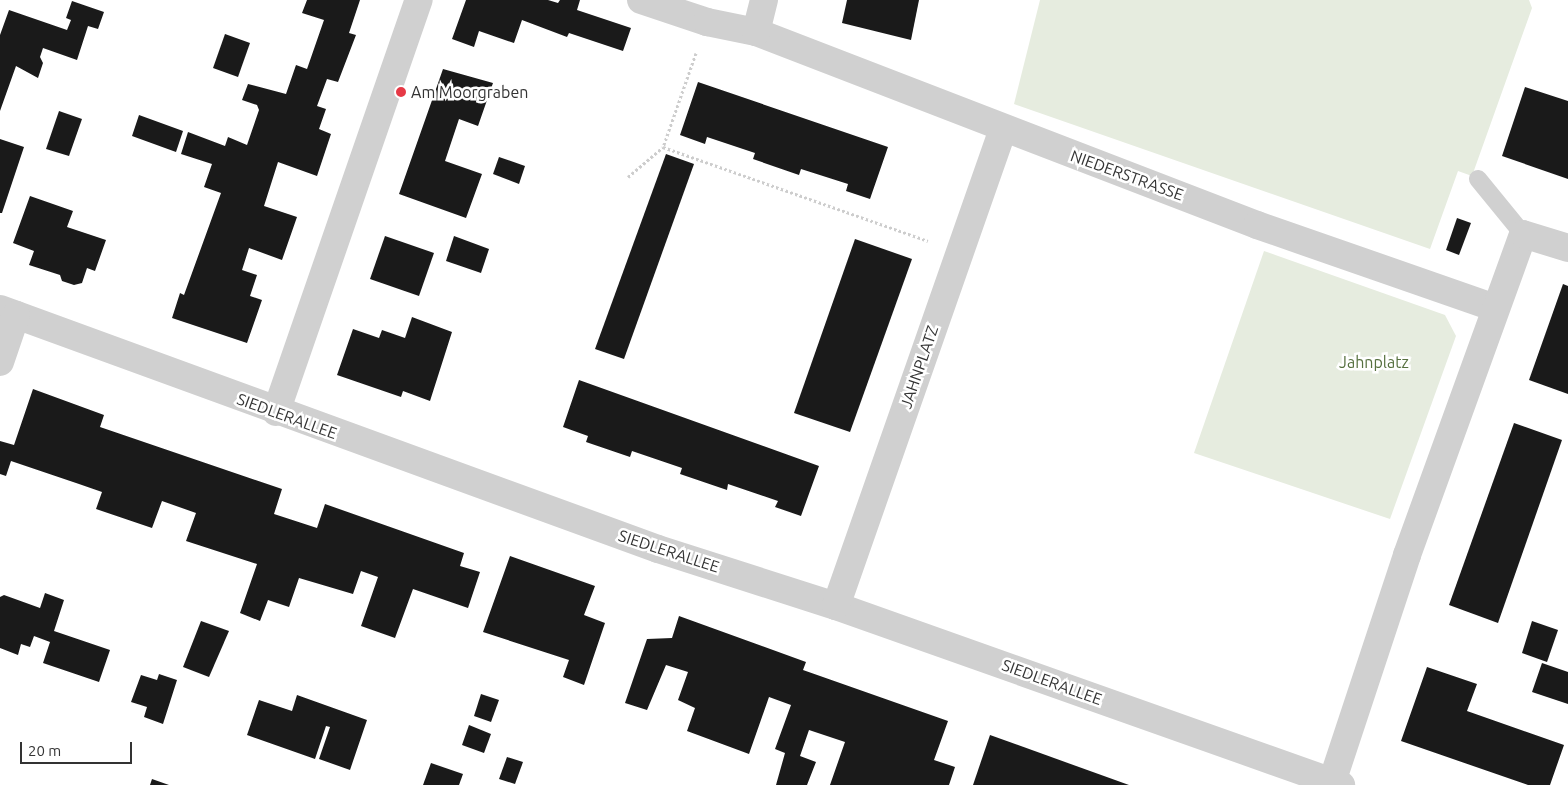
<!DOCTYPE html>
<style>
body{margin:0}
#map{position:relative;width:1568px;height:785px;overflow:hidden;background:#fff;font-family:Ubuntu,sans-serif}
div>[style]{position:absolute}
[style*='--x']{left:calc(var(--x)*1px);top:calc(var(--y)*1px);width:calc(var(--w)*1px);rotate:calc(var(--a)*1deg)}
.green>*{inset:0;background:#e6ecdf}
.building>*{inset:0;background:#1a1a1a}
.path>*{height:3px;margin-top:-1.5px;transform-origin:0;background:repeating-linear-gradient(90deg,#cdcdcd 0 2.5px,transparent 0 5px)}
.service>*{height:18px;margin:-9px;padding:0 9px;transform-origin:9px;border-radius:9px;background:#d0d0d0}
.minor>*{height:28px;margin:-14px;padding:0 14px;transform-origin:14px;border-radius:14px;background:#d0d0d0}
.dots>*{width:14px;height:14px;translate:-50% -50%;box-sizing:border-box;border:2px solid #fff;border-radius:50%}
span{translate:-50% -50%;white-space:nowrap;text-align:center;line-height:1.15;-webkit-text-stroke:5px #fff;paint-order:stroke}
.poi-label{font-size:16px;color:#333}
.left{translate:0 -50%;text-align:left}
.street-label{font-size:16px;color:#333}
.park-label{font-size:16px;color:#56703f}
.scale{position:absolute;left:20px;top:742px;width:112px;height:22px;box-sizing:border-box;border:2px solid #333;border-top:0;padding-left:6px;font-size:15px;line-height:18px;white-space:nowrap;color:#333;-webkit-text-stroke:4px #fff;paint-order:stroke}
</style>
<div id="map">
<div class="green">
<div style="clip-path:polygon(1040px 0,1529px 0,1532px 8px,1472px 176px,1458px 171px,1430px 249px,1014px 104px)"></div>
<div style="clip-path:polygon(1264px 251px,1445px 315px,1456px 336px,1390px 519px,1194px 453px)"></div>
</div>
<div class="building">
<div style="clip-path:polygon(307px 0,360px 0,349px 33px,356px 35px,338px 82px,327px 79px,317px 106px,326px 109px,319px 129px,331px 134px,317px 176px,278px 162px,264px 206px,297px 217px,282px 260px,249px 248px,242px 270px,257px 275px,250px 296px,262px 300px,247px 343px,172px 318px,180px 293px,184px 295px,221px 193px,204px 187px,212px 164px,181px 154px,188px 132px,225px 146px,228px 137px,247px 145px,259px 110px,257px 105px,242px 100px,248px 84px,286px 94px,296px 65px,307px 69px,324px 20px,302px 13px)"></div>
<div style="clip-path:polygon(466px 0,548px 0,558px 3px,560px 0,580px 0,577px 10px,631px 28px,623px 51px,569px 33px,567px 37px,522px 20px,514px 43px,479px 31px,474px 47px,452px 39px)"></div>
<div style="clip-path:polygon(847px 0,919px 0,911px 40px,842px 23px)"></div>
<div style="clip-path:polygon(72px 1px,104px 12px,98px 29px,88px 26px,77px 60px,43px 48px,40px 57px,43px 63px,38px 78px,16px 66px,0 111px,0 35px,9px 10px,67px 30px,71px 20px,66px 18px)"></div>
<div style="clip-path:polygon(225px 34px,250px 43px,238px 77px,213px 68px)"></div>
<div style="clip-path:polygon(443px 69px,493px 83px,478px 126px,459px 119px,445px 161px,482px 174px,466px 218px,399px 194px)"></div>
<div style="clip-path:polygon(698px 82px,888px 147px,870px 199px,846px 191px,848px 184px,801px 169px,799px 175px,753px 159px,755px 153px,707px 137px,705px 144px,680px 135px)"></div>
<div style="clip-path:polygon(1525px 87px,1568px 101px,1568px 179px,1502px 156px)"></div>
<div style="clip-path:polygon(59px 111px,82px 119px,69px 156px,46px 149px)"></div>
<div style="clip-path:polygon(139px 115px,183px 131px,176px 152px,132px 136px)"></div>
<div style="clip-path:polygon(0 139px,24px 147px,2px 213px,0 213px)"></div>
<div style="clip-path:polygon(666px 154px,694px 164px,624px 359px,595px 349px)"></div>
<div style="clip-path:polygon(499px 157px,525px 166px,519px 184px,493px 174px)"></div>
<div style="clip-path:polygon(30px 196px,73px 211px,67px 227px,106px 240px,95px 271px,87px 268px,82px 283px,74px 285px,62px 281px,60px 275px,29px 265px,34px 251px,13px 243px)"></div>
<div style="clip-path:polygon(1457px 218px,1471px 223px,1459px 255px,1446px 250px)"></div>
<div style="clip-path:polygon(385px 236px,434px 253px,419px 296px,370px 279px)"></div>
<div style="clip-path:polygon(454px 236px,489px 249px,481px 273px,446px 261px)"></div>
<div style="clip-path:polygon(855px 239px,912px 259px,850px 432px,794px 413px)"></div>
<div style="clip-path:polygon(1563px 284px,1568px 286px,1568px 394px,1529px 380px)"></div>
<div style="clip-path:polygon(412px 317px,452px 332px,430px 401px,403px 391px,401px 397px,337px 375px,353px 329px,379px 338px,382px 330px,405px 338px)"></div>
<div style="clip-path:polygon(579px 380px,819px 466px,801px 516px,775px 507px,778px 501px,728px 484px,727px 490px,680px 474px,682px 468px,632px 451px,630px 457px,586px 442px,588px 436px,563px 427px)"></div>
<div style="clip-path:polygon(33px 389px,104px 415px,100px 427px,282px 489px,274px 514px,317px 528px,325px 504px,464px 553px,460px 566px,480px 572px,468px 608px,413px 589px,395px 638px,361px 626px,378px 577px,361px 571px,353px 594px,299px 578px,289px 607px,268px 600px,260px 621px,240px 613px,257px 564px,186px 541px,196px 513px,162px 501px,152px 528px,96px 509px,102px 492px,79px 484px,11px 461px,6px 476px,0 474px,0 441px,14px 445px)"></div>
<div style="clip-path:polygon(1514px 423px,1562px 440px,1498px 623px,1449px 605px)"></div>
<div style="clip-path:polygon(510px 556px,595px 586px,584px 615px,605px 623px,584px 685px,563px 677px,569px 660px,483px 632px)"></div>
<div style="clip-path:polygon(45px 593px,64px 600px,54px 631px,110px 650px,99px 682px,43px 663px,50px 642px,34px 636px,30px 647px,21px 644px,18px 655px,0 648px,0 597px,4px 595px,40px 608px)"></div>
<div style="clip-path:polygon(679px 616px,806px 662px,803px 670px,948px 721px,934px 760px,955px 767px,949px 785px,830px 785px,845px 742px,809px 730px,800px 756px,816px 762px,807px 785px,776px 785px,785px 753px,775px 749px,791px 705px,769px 697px,749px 754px,687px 731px,695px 708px,678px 700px,688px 672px,666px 665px,647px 710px,625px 703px,647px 639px,672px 638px)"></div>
<div style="clip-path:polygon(201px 621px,229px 631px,209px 677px,183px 667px)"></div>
<div style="clip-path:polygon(1532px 621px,1558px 630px,1547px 662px,1522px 653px)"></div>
<div style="clip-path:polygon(1542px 663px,1568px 672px,1568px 704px,1532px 692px)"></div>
<div style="clip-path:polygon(1427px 667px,1477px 684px,1467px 711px,1564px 745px,1550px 785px,1528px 785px,1401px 741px)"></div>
<div style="clip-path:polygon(159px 674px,177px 680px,163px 724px,144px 717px,147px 707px,131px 702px,141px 675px,157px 680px)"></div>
<div style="clip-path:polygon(481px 694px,499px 700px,491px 722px,474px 716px)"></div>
<div style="clip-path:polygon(297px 695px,367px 720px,350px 770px,319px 759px,330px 727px,326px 726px,315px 759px,247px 735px,259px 700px,292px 711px)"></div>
<div style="clip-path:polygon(469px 725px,491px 734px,484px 753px,462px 745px)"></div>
<div style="clip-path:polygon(990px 735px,1129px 785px,973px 785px)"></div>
<div style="clip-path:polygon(507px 757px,523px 762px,515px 784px,499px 779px)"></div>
<div style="clip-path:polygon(431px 763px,463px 774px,459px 785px,423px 785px)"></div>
<div style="clip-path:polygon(152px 779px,169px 785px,150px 785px)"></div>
</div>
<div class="path">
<div style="--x:696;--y:53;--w:100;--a:109.3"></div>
<div style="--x:663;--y:147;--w:281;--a:19.5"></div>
<div style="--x:628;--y:177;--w:46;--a:-40.6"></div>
</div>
<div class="service">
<div style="--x:1478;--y:179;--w:71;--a:50.7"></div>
</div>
<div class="minor">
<div style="--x:641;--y:0;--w:70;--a:18.4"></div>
<div style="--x:707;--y:22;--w:50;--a:11.5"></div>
<div style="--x:756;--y:32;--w:537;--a:21.07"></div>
<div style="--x:1257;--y:225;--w:252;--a:19.2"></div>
<div style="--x:756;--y:32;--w:33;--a:-76"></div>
<div style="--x:0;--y:309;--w:700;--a:20.04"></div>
<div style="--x:658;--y:549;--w:187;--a:17.8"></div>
<div style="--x:836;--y:606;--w:536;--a:19.52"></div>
<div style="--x:0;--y:362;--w:50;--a:-71.2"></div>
<div style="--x:276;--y:412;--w:436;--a:-70.9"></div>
<div style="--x:836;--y:606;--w:505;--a:-70.7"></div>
<div style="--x:1332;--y:782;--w:239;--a:-71.7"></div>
<div style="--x:1407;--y:555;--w:341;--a:-70.1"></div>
<div style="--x:1523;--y:234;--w:47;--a:17.3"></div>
</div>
<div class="dots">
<div style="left:401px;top:92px;background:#e63946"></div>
</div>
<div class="poi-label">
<span class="left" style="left:411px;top:92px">Am Moorgraben</span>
</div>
<div class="street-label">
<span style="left:1127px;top:175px;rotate:20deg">NIEDERSTRASSE</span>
<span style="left:919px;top:367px;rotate:-71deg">JAHNPLATZ</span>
<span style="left:287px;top:416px;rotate:20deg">SIEDLERALLEE</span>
<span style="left:669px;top:551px;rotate:18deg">SIEDLERALLEE</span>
<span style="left:1052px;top:682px;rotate:20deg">SIEDLERALLEE</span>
</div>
<div class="park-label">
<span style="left:1374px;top:362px">Jahnplatz</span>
</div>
<div class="scale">20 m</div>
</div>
